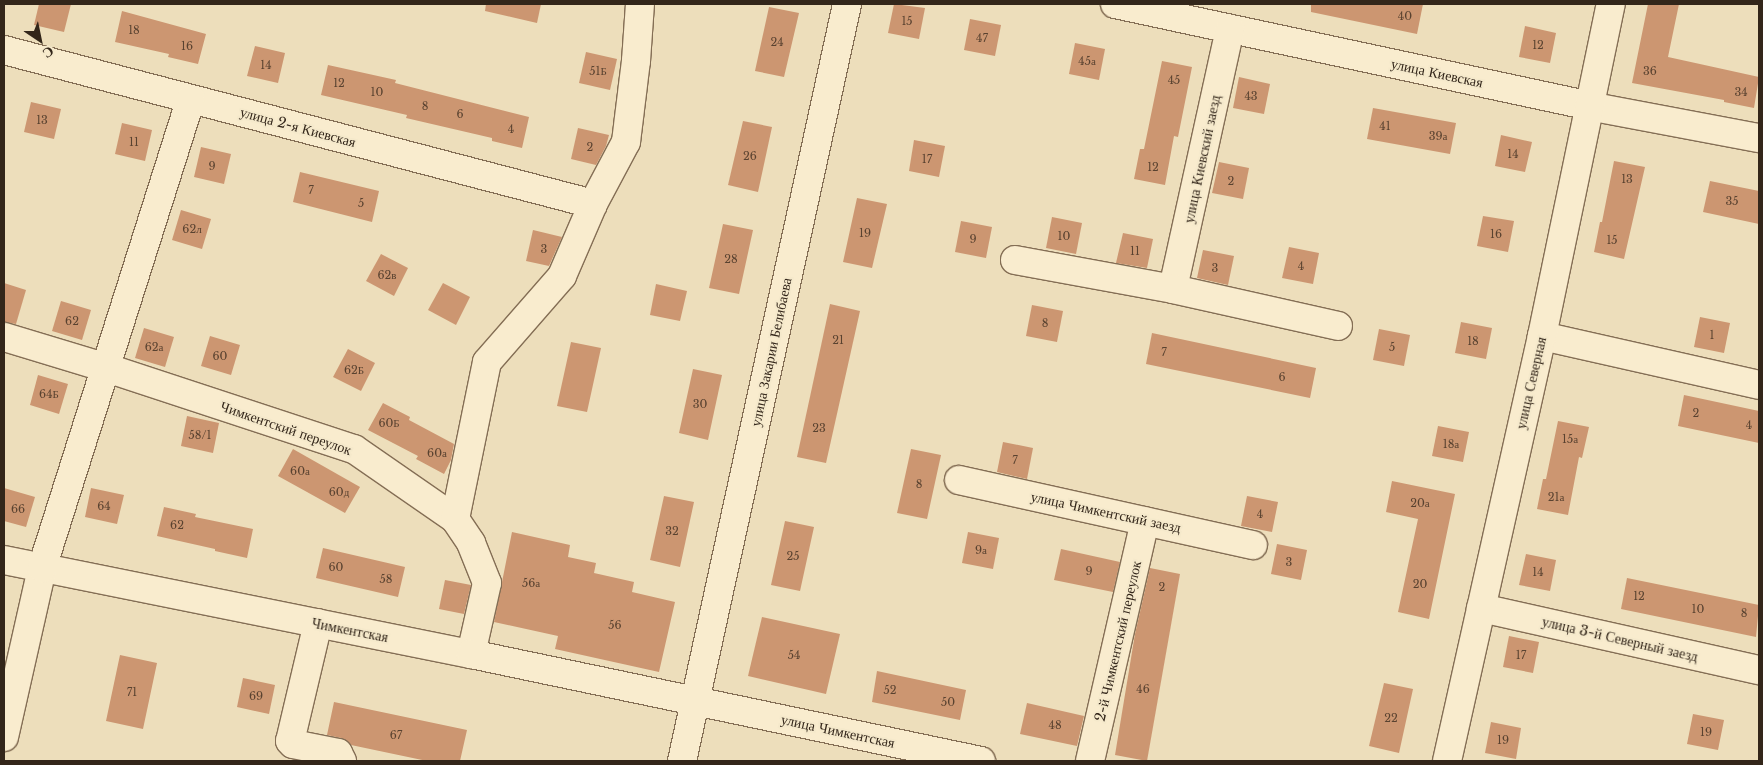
<!DOCTYPE html>
<meta charset="utf-8">
<style>
body{margin:0}
#map{position:relative;width:1763px;height:765px;overflow:hidden;background:#eddebb;font-family:"Libre Baskerville",serif}
div>[style]{position:absolute}
[style*='--x']{left:calc(var(--x)*1px);top:calc(var(--y)*1px);width:calc(var(--w)*1px);rotate:calc(var(--a)*1deg)}
.building>*{inset:0;background:#cc9671}
.roads{filter:drop-shadow(1px 0 #846e55) drop-shadow(-1px 0 #846e55) drop-shadow(0 1px #846e55) drop-shadow(0 -1px #846e55)}
.minor>*{height:28px;margin:-14px;padding:0 14px;transform-origin:14px;border-radius:14px;background:#f9ecce}
span{translate:-50% -50%;white-space:nowrap;text-align:center;line-height:1.15;-webkit-text-stroke:4px #f5e9cb;paint-order:stroke}
.number-label{font-size:11px;color:#594230}
.number-label span{-webkit-text-stroke-width:0}
.street-label{font-size:14px;color:#33261a}
.frame{position:absolute;inset:0;border:5px solid #33261a;pointer-events:none}
.north{position:absolute;left:15px;top:15px;width:50px;height:50px;-webkit-text-stroke:4px #f5e9cb;paint-order:stroke;rotate:146deg;font-size:14px;font-weight:700;line-height:20px;text-align:center;color:#33261a}
.north::after{content:'';display:block;margin:auto;width:18px;height:22px;background:#33261a;clip-path:polygon(50% 0,100% 100%,50% 72%,0 100%)}
</style>
<div id="map">
<div class="building">
<div style="clip-path:polygon(39px 4px,71px 4px,64px 32px,34px 25px)"></div>
<div style="clip-path:polygon(486px 4px,541px 4px,537px 23px,485px 11px)"></div>
<div style="clip-path:polygon(894px 4px,925px 8px,919px 39px,888px 33px)"></div>
<div style="clip-path:polygon(1311px 4px,1423px 4px,1417px 34px,1311px 12px)"></div>
<div style="clip-path:polygon(1648px 4px,1679px 4px,1668px 57px,1759px 77px,1754px 108px,1724px 102px,1724px 100px,1632px 83px)"></div>
<div style="clip-path:polygon(769px 7px,799px 13px,784px 77px,755px 71px)"></div>
<div style="clip-path:polygon(122px 11px,206px 34px,198px 64px,168px 57px,169px 54px,115px 42px)"></div>
<div style="clip-path:polygon(970px 19px,1001px 25px,995px 56px,964px 50px)"></div>
<div style="clip-path:polygon(1525px 26px,1556px 33px,1550px 63px,1519px 57px)"></div>
<div style="clip-path:polygon(1075px 43px,1105px 49px,1099px 80px,1069px 74px)"></div>
<div style="clip-path:polygon(255px 46px,285px 53px,278px 83px,247px 76px)"></div>
<div style="clip-path:polygon(586px 52px,617px 59px,610px 90px,579px 83px)"></div>
<div style="clip-path:polygon(1162px 61px,1192px 67px,1178px 137px,1174px 136px,1165px 185px,1134px 179px,1140px 149px,1144px 149px)"></div>
<div style="clip-path:polygon(328px 65px,396px 80px,395px 83px,529px 117px,522px 148px,492px 141px,492px 138px,406px 118px,407px 115px,321px 95px)"></div>
<div style="clip-path:polygon(1239px 77px,1270px 84px,1264px 114px,1233px 108px)"></div>
<div style="clip-path:polygon(31px 102px,61px 109px,54px 139px,24px 132px)"></div>
<div style="clip-path:polygon(1373px 108px,1456px 123px,1450px 154px,1367px 139px)"></div>
<div style="clip-path:polygon(743px 121px,772px 127px,758px 192px,728px 185px)"></div>
<div style="clip-path:polygon(122px 123px,152px 130px,145px 161px,115px 154px)"></div>
<div style="clip-path:polygon(578px 128px,609px 135px,606px 146px,596px 165px,571px 159px)"></div>
<div style="clip-path:polygon(1501px 135px,1532px 142px,1525px 172px,1495px 166px)"></div>
<div style="clip-path:polygon(914px 140px,945px 146px,939px 177px,909px 171px)"></div>
<div style="clip-path:polygon(201px 147px,231px 154px,224px 184px,194px 177px)"></div>
<div style="clip-path:polygon(1614px 161px,1645px 167px,1624px 259px,1594px 252px,1600px 222px,1602px 222px)"></div>
<div style="clip-path:polygon(1219px 162px,1249px 168px,1243px 199px,1212px 193px)"></div>
<div style="clip-path:polygon(300px 172px,379px 191px,372px 222px,293px 202px)"></div>
<div style="clip-path:polygon(1710px 181px,1759px 191px,1759px 224px,1703px 212px)"></div>
<div style="clip-path:polygon(857px 198px,887px 204px,872px 268px,843px 262px)"></div>
<div style="clip-path:polygon(181px 210px,211px 219px,202px 249px,172px 240px)"></div>
<div style="clip-path:polygon(1483px 216px,1514px 221px,1508px 252px,1477px 246px)"></div>
<div style="clip-path:polygon(1052px 217px,1082px 223px,1076px 254px,1046px 248px)"></div>
<div style="clip-path:polygon(961px 221px,992px 227px,986px 258px,955px 252px)"></div>
<div style="clip-path:polygon(723px 224px,753px 230px,739px 294px,709px 288px)"></div>
<div style="clip-path:polygon(533px 230px,562px 237px,549px 266px,526px 261px)"></div>
<div style="clip-path:polygon(1123px 233px,1153px 239px,1147px 268px,1116px 263px)"></div>
<div style="clip-path:polygon(1289px 247px,1319px 253px,1313px 284px,1282px 278px)"></div>
<div style="clip-path:polygon(1203px 250px,1234px 256px,1228px 285px,1197px 278px)"></div>
<div style="clip-path:polygon(381px 254px,408px 268px,394px 296px,366px 281px)"></div>
<div style="clip-path:polygon(4px 283px,26px 290px,16px 324px,4px 322px)"></div>
<div style="clip-path:polygon(443px 283px,470px 297px,456px 325px,428px 310px)"></div>
<div style="clip-path:polygon(656px 284px,687px 291px,680px 321px,650px 315px)"></div>
<div style="clip-path:polygon(61px 301px,91px 310px,82px 340px,52px 331px)"></div>
<div style="clip-path:polygon(830px 304px,860px 311px,826px 463px,797px 457px)"></div>
<div style="clip-path:polygon(1032px 305px,1063px 311px,1057px 342px,1026px 336px)"></div>
<div style="clip-path:polygon(1700px 317px,1730px 323px,1724px 353px,1694px 347px)"></div>
<div style="clip-path:polygon(1461px 322px,1492px 328px,1486px 359px,1455px 353px)"></div>
<div style="clip-path:polygon(144px 328px,174px 337px,165px 367px,135px 358px)"></div>
<div style="clip-path:polygon(1379px 329px,1410px 335px,1404px 366px,1373px 360px)"></div>
<div style="clip-path:polygon(1152px 333px,1316px 368px,1310px 398px,1146px 364px)"></div>
<div style="clip-path:polygon(210px 336px,240px 345px,231px 375px,201px 366px)"></div>
<div style="clip-path:polygon(571px 342px,601px 348px,587px 412px,557px 406px)"></div>
<div style="clip-path:polygon(348px 349px,375px 363px,361px 391px,333px 377px)"></div>
<div style="clip-path:polygon(693px 369px,722px 375px,708px 440px,679px 433px)"></div>
<div style="clip-path:polygon(38px 375px,68px 384px,59px 414px,30px 405px)"></div>
<div style="clip-path:polygon(1684px 395px,1759px 411px,1759px 443px,1678px 426px)"></div>
<div style="clip-path:polygon(383px 403px,410px 417px,409px 420px,454px 444px,451px 460px,444px 474px,416px 459px,418px 456px,368px 430px)"></div>
<div style="clip-path:polygon(187px 416px,219px 423px,213px 453px,181px 446px)"></div>
<div style="clip-path:polygon(1558px 421px,1589px 427px,1582px 458px,1579px 457px,1568px 515px,1537px 509px,1543px 479px,1546px 479px)"></div>
<div style="clip-path:polygon(1438px 426px,1469px 432px,1463px 462px,1432px 456px)"></div>
<div style="clip-path:polygon(1003px 442px,1033px 448px,1027px 479px,997px 472px)"></div>
<div style="clip-path:polygon(293px 449px,360px 487px,345px 513px,278px 476px)"></div>
<div style="clip-path:polygon(911px 449px,941px 455px,927px 519px,897px 513px)"></div>
<div style="clip-path:polygon(1392px 481px,1455px 494px,1429px 619px,1398px 612px,1418px 519px,1386px 512px)"></div>
<div style="clip-path:polygon(4px 488px,35px 497px,26px 527px,4px 521px)"></div>
<div style="clip-path:polygon(91px 488px,124px 495px,117px 524px,85px 517px)"></div>
<div style="clip-path:polygon(664px 496px,694px 502px,680px 567px,650px 560px)"></div>
<div style="clip-path:polygon(1247px 496px,1278px 502px,1272px 532px,1241px 526px)"></div>
<div style="clip-path:polygon(164px 507px,196px 514px,195px 517px,253px 529px,247px 558px,215px 551px,215px 549px,157px 536px)"></div>
<div style="clip-path:polygon(785px 521px,814px 527px,800px 591px,771px 585px)"></div>
<div style="clip-path:polygon(512px 532px,570px 545px,568px 557px,596px 563px,594px 573px,634px 582px,632px 592px,675px 602px,659px 672px,555px 649px,558px 636px,494px 622px)"></div>
<div style="clip-path:polygon(968px 532px,999px 538px,993px 569px,962px 563px)"></div>
<div style="clip-path:polygon(1277px 544px,1307px 550px,1301px 580px,1271px 574px)"></div>
<div style="clip-path:polygon(323px 548px,405px 567px,398px 597px,316px 578px)"></div>
<div style="clip-path:polygon(1061px 549px,1120px 562px,1113px 592px,1054px 580px)"></div>
<div style="clip-path:polygon(1526px 554px,1556px 560px,1550px 591px,1519px 585px)"></div>
<div style="clip-path:polygon(1150px 568px,1180px 574px,1147px 761px,1115px 755px,1135px 634px)"></div>
<div style="clip-path:polygon(1627px 578px,1759px 605px,1756px 637px,1621px 609px)"></div>
<div style="clip-path:polygon(445px 580px,471px 585px,464px 614px,439px 609px)"></div>
<div style="clip-path:polygon(762px 617px,840px 634px,826px 694px,748px 676px)"></div>
<div style="clip-path:polygon(1509px 636px,1539px 642px,1533px 673px,1503px 667px)"></div>
<div style="clip-path:polygon(120px 655px,157px 663px,143px 729px,106px 721px)"></div>
<div style="clip-path:polygon(877px 671px,966px 690px,960px 720px,872px 702px)"></div>
<div style="clip-path:polygon(243px 678px,275px 685px,269px 714px,237px 707px)"></div>
<div style="clip-path:polygon(1384px 683px,1413px 689px,1399px 753px,1369px 746px)"></div>
<div style="clip-path:polygon(334px 702px,467px 730px,460px 761px,427px 761px,351px 745px,341px 738px,327px 735px)"></div>
<div style="clip-path:polygon(1027px 703px,1084px 716px,1077px 746px,1020px 734px)"></div>
<div style="clip-path:polygon(1693px 714px,1724px 720px,1718px 750px,1687px 744px)"></div>
<div style="clip-path:polygon(1491px 722px,1521px 728px,1516px 759px,1485px 753px)"></div>
</div>
<div class="roads">
<div class="minor">
<div style="--x:1115;--y:4;--w:485;--a:12.1"></div>
<div style="--x:1589;--y:106;--w:173;--a:10.7"></div>
<div style="--x:1230;--y:29;--w:266;--a:102.4"></div>
<div style="--x:1173;--y:289;--w:169;--a:12.6"></div>
<div style="--x:4;--y:50;--w:609;--a:14.65"></div>
<div style="--x:1015;--y:260;--w:161;--a:10.4"></div>
<div style="--x:1542;--y:336;--w:222;--a:12.7"></div>
<div style="--x:4;--y:337;--w:108;--a:16.8"></div>
<div style="--x:107;--y:368;--w:260;--a:18.2"></div>
<div style="--x:354;--y:449;--w:123;--a:34.7"></div>
<div style="--x:455;--y:519;--w:29;--a:56"></div>
<div style="--x:471;--y:543;--w:43;--a:68.2"></div>
<div style="--x:487;--y:583;--w:73;--a:102.7"></div>
<div style="--x:959;--y:480;--w:301;--a:12.5"></div>
<div style="--x:455;--y:519;--w:160;--a:-78.5"></div>
<div style="--x:487;--y:362;--w:114;--a:-48.9"></div>
<div style="--x:562;--y:276;--w:78;--a:-66.7"></div>
<div style="--x:593;--y:204;--w:70;--a:-62"></div>
<div style="--x:626;--y:142;--w:82;--a:-83"></div>
<div style="--x:636;--y:61;--w:57;--a:-86"></div>
<div style="--x:4;--y:560;--w:476;--a:11.4"></div>
<div style="--x:471;--y:654;--w:521;--a:11.85"></div>
<div style="--x:1481;--y:608;--w:285;--a:12.6"></div>
<div style="--x:318;--y:623;--w:121;--a:103.3"></div>
<div style="--x:290;--y:741;--w:4;--a:45"></div>
<div style="--x:293;--y:744;--w:46;--a:11.3"></div>
<div style="--x:338;--y:753;--w:9;--a:63"></div>
<div style="--x:4;--y:737;--w:173;--a:-77.3"></div>
<div style="--x:42;--y:568;--w:492;--a:-72.4"></div>
<div style="--x:682;--y:761;--w:775;--a:-77.7"></div>
<div style="--x:1090;--y:761;--w:246;--a:-77.1"></div>
<div style="--x:1447;--y:761;--w:435;--a:-77.4"></div>
<div style="--x:1542;--y:336;--w:339;--a:-78.3"></div>
</div>
</div>
<div class="number-label">
<span style="left:1405px;top:16px">40</span>
<span style="left:907px;top:21px">15</span>
<span style="left:134px;top:30px">18</span>
<span style="left:982px;top:38px">47</span>
<span style="left:777px;top:42px">24</span>
<span style="left:1538px;top:45px">12</span>
<span style="left:187px;top:46px">16</span>
<span style="left:1087px;top:61px">45а</span>
<span style="left:266px;top:65px">14</span>
<span style="left:598px;top:71px">51Б</span>
<span style="left:1650px;top:71px">36</span>
<span style="left:1174px;top:80px">45</span>
<span style="left:339px;top:83px">12</span>
<span style="left:377px;top:92px">10</span>
<span style="left:1741px;top:92px">34</span>
<span style="left:1251px;top:96px">43</span>
<span style="left:425px;top:106px">8</span>
<span style="left:460px;top:114px">6</span>
<span style="left:42px;top:120px">13</span>
<span style="left:1385px;top:126px">41</span>
<span style="left:511px;top:129px">4</span>
<span style="left:1438px;top:136px">39а</span>
<span style="left:134px;top:142px">11</span>
<span style="left:590px;top:147px">2</span>
<span style="left:1513px;top:154px">14</span>
<span style="left:750px;top:156px">26</span>
<span style="left:927px;top:159px">17</span>
<span style="left:212px;top:166px">9</span>
<span style="left:1153px;top:167px">12</span>
<span style="left:1627px;top:179px">13</span>
<span style="left:1231px;top:181px">2</span>
<span style="left:311px;top:190px">7</span>
<span style="left:1732px;top:201px">35</span>
<span style="left:361px;top:203px">5</span>
<span style="left:192px;top:229px">62л</span>
<span style="left:865px;top:233px">19</span>
<span style="left:1496px;top:234px">16</span>
<span style="left:1064px;top:236px">10</span>
<span style="left:973px;top:239px">9</span>
<span style="left:1612px;top:240px">15</span>
<span style="left:544px;top:249px">3</span>
<span style="left:1135px;top:251px">11</span>
<span style="left:731px;top:259px">28</span>
<span style="left:1301px;top:266px">4</span>
<span style="left:1215px;top:268px">3</span>
<span style="left:387px;top:275px">62в</span>
<span style="left:72px;top:321px">62</span>
<span style="left:1045px;top:323px">8</span>
<span style="left:1712px;top:335px">1</span>
<span style="left:838px;top:340px">21</span>
<span style="left:1473px;top:341px">18</span>
<span style="left:154px;top:347px">62а</span>
<span style="left:1392px;top:347px">5</span>
<span style="left:1164px;top:352px">7</span>
<span style="left:220px;top:356px">60</span>
<span style="left:354px;top:370px">62Б</span>
<span style="left:1282px;top:377px">6</span>
<span style="left:49px;top:394px">64Б</span>
<span style="left:700px;top:404px">30</span>
<span style="left:1696px;top:413px">2</span>
<span style="left:389px;top:423px">60Б</span>
<span style="left:1749px;top:425px">4</span>
<span style="left:819px;top:428px">23</span>
<span style="left:200px;top:435px">58/1</span>
<span style="left:1570px;top:439px">15а</span>
<span style="left:1451px;top:444px">18а</span>
<span style="left:437px;top:453px">60а</span>
<span style="left:1015px;top:460px">7</span>
<span style="left:300px;top:471px">60а</span>
<span style="left:919px;top:484px">8</span>
<span style="left:339px;top:492px">60д</span>
<span style="left:1556px;top:497px">21а</span>
<span style="left:1420px;top:503px">20а</span>
<span style="left:104px;top:506px">64</span>
<span style="left:18px;top:509px">66</span>
<span style="left:1260px;top:514px">4</span>
<span style="left:177px;top:525px">62</span>
<span style="left:672px;top:531px">32</span>
<span style="left:981px;top:550px">9а</span>
<span style="left:793px;top:556px">25</span>
<span style="left:1289px;top:562px">3</span>
<span style="left:336px;top:567px">60</span>
<span style="left:1089px;top:571px">9</span>
<span style="left:1538px;top:572px">14</span>
<span style="left:386px;top:579px">58</span>
<span style="left:531px;top:583px">56а</span>
<span style="left:1420px;top:584px">20</span>
<span style="left:1162px;top:587px">2</span>
<span style="left:1639px;top:596px">12</span>
<span style="left:1698px;top:609px">10</span>
<span style="left:1744px;top:613px">8</span>
<span style="left:615px;top:625px">56</span>
<span style="left:794px;top:655px">54</span>
<span style="left:1521px;top:655px">17</span>
<span style="left:1143px;top:689px">46</span>
<span style="left:890px;top:690px">52</span>
<span style="left:132px;top:692px">71</span>
<span style="left:256px;top:696px">69</span>
<span style="left:948px;top:702px">50</span>
<span style="left:1391px;top:718px">22</span>
<span style="left:1055px;top:725px">48</span>
<span style="left:1706px;top:732px">19</span>
<span style="left:396px;top:735px">67</span>
<span style="left:1503px;top:740px">19</span>
</div>
<div class="street-label">
<span style="left:1437px;top:73px;rotate:12deg">улица Киевская</span>
<span style="left:298px;top:127px;rotate:15deg">улица 2-я Киевская</span>
<span style="left:1202px;top:159px;rotate:-78deg">улица Киевский заезд</span>
<span style="left:771px;top:352px;rotate:-78deg">улица Закарии Белибаева</span>
<span style="left:1531px;top:383px;rotate:-77deg">улица Северная</span>
<span style="left:286px;top:428px;rotate:19deg">Чимкентский переулок</span>
<span style="left:1106px;top:512px;rotate:12deg">улица Чимкентский заезд</span>
<span style="left:350px;top:630px;rotate:11deg">Чимкентская</span>
<span style="left:1620px;top:639px;rotate:13deg">улица 3-й Северный заезд</span>
<span style="left:1118px;top:641px;rotate:-77deg">2-й Чимкентский переулок</span>
<span style="left:838px;top:731px;rotate:12deg">улица Чимкентская</span>
</div>
<div class="frame"></div>
<div class="north">С</div>
</div>
